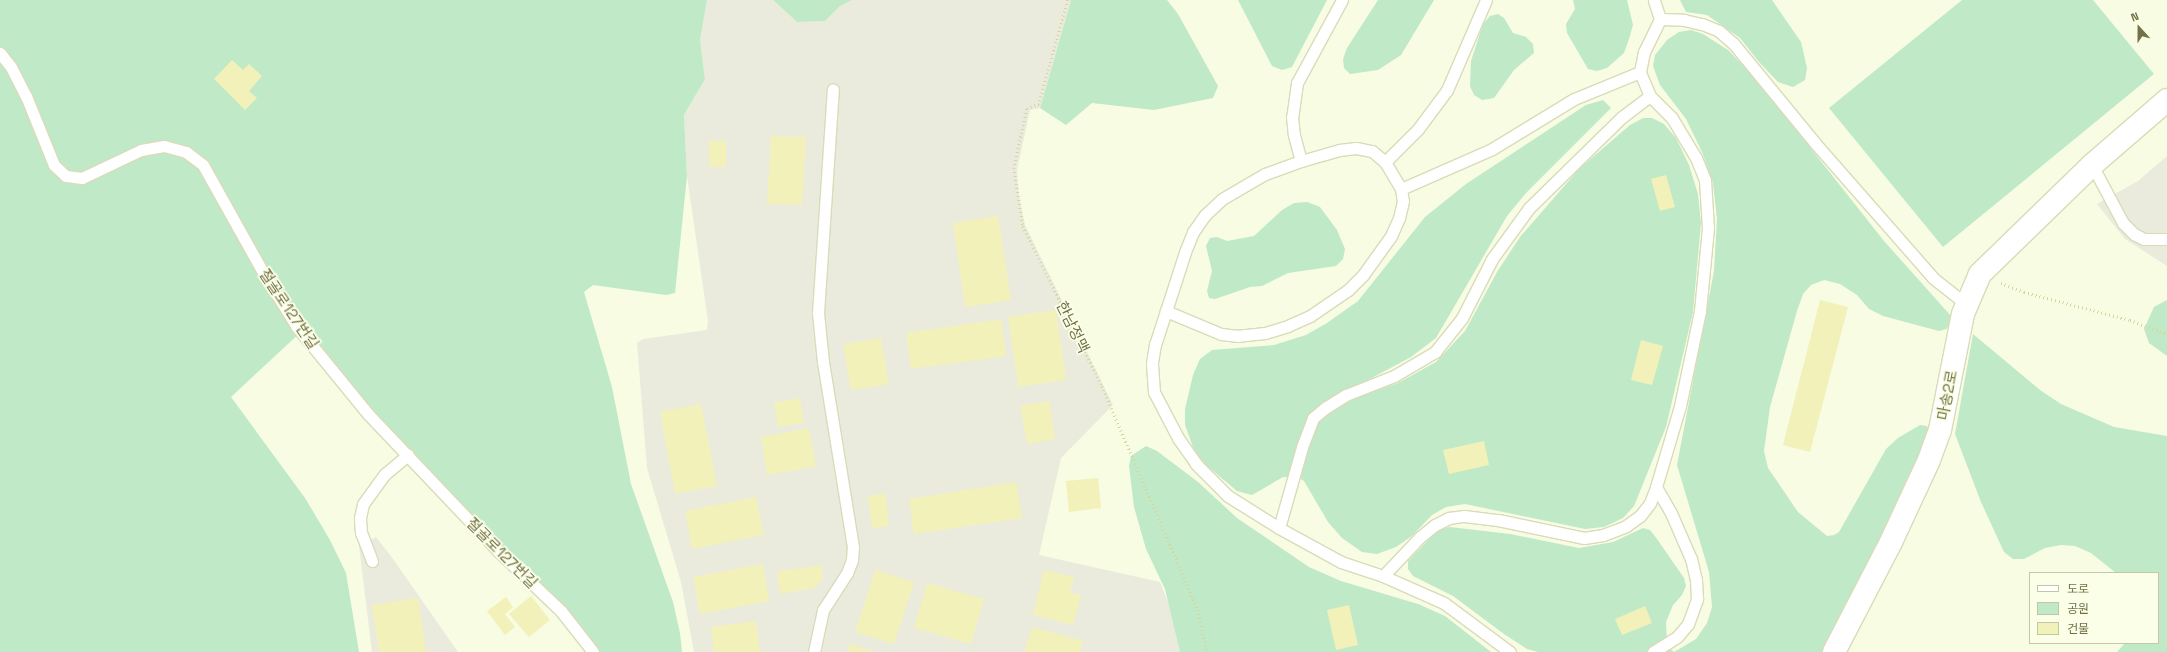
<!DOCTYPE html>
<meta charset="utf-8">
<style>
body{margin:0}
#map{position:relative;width:2167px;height:652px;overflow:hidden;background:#f7fce2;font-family:"Space Grotesk","Noto Sans KR",sans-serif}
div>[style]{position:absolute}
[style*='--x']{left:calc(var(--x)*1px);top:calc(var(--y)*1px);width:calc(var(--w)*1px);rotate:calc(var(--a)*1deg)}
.industrial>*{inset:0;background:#eaebdd}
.green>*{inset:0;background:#c0e9c8}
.building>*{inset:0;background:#f2f1b9}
.path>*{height:2.5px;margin-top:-1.25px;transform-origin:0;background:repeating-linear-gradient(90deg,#d6d59d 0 1px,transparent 0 4px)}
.roads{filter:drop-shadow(1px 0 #d9dbb9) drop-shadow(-1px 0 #d9dbb9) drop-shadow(0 1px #d9dbb9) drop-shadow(0 -1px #d9dbb9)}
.service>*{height:11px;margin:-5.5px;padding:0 5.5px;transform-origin:5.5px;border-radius:5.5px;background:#fff}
.minor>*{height:22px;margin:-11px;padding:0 11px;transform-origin:11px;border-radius:11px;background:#fff}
span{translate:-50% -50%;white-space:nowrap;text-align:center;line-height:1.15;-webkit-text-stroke:3.5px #fbffe8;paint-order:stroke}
.street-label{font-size:15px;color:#747148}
.legend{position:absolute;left:2029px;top:572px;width:130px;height:72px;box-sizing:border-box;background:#fbffe8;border:1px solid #c5c6a8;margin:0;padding:5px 7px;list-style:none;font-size:12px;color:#747148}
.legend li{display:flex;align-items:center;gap:8px;height:20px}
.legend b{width:20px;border:1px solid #c5c6a8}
.north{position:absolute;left:2119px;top:8px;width:40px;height:40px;-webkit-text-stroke:3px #fbffe8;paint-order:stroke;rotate:339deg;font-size:11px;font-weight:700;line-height:16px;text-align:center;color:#747148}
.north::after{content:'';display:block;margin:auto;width:14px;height:18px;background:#747148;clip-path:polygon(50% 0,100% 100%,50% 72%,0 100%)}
</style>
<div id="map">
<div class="industrial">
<div style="clip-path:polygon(707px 0,773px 0,797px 22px,825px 21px,840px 6px,852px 0,1071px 0,1040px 108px,1030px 110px,1017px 170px,1019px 196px,1025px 225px,1113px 405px,1061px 458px,1039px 555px,1160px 582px,1172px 612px,1180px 652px,694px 652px,681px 582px,647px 468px,637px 343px,643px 339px,707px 330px,708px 321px,687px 176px,684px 115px,705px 79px,700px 40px)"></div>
<div style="clip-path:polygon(2167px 156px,2167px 266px,2125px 239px,2097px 204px,2138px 181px)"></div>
<div style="clip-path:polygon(376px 537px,393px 559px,458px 652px,372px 652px,359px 546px)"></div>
</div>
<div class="green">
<div style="clip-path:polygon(0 0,707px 0,700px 40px,705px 79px,684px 115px,687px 176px,675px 293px,666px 295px,593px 285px,584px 292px,612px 387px,631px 484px,673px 602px,680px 633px,682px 652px,599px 652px,568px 611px,483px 532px,368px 414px,302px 331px,231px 397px,305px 498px,330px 540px,346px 573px,359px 652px,0 652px)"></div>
<div style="clip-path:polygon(773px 0,852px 0,840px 6px,825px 21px,797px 22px)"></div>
<div style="clip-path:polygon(1071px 0,1167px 0,1178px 14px,1218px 86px,1213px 98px,1154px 110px,1092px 103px,1066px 125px,1040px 108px)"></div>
<div style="clip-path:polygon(1238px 0,1327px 0,1292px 67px,1282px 70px,1272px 66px)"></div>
<div style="clip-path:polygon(1378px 0,1434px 0,1401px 55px,1378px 70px,1350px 74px,1344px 68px,1343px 59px,1347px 48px)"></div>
<div style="clip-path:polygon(1573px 0,1627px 0,1633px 25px,1629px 39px,1624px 53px,1607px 68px,1597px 71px,1588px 69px,1567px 33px,1566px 24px,1575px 9px)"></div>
<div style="clip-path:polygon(1680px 0,1772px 0,1801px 42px,1807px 68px,1805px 80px,1793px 87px,1778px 82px,1759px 62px,1740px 38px,1707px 15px,1686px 12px)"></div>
<div style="clip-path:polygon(1962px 0,2093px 0,2154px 74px,1943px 247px,1829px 108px)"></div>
<div style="clip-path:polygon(1498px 14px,1504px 18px,1513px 33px,1526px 37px,1533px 44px,1534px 53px,1514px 70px,1494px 98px,1482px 100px,1474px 95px,1470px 86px,1471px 61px,1483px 24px,1490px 16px)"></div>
<div style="clip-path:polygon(1691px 30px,1703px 34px,1728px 50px,1755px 78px,1884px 241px,1951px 316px,1951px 324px,1946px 329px,1939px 331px,1883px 316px,1869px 309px,1857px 295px,1840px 284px,1824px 280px,1811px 285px,1803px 294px,1797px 311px,1770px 407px,1764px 451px,1768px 468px,1798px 512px,1827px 536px,1834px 535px,1839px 532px,1886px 449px,1898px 438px,1920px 425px,1927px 426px,1929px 430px,1925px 448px,1825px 652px,1538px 652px,1527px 649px,1504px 634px,1453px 596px,1413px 576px,1408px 569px,1408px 561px,1432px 536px,1441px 529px,1450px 527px,1510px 534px,1579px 548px,1613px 542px,1643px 528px,1650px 530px,1657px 539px,1684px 578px,1686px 586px,1682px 595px,1673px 605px,1666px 622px,1667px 646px,1674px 652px,1696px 639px,1707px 623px,1712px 607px,1709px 572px,1677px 465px,1714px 271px,1717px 219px,1713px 183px,1702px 152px,1686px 119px,1660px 85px,1653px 66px,1655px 55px,1667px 40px,1679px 32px)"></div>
<div style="clip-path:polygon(1603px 100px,1611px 108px,1526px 193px,1507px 216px,1436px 338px,1411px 357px,1357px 386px,1360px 391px,1369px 393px,1398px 383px,1436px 362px,1465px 331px,1497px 272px,1520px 237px,1579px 169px,1630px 125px,1643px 118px,1652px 118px,1664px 124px,1676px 138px,1689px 165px,1698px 194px,1701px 223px,1693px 312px,1666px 427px,1634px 506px,1623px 518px,1604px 527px,1585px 529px,1465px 504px,1446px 507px,1432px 515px,1412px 536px,1396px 547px,1377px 554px,1362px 552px,1342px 538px,1328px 522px,1304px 481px,1298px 477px,1283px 477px,1252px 495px,1237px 491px,1206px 465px,1194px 450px,1185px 425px,1185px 409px,1193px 375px,1200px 359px,1212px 350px,1274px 345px,1306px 335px,1327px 323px,1358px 301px,1425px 217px,1466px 184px,1586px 105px)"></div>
<div style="clip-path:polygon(1307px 202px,1320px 207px,1337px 230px,1345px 249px,1343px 259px,1336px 266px,1288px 273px,1262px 286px,1250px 287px,1215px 299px,1209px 298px,1207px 291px,1212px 271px,1206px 246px,1210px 238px,1217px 237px,1227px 241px,1254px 236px,1282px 210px,1294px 203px)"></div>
<div style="clip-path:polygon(2167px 300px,2167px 356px,2149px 343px,2144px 329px,2154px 307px)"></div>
<div style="clip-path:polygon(1973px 334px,2040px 390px,2061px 404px,2114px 427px,2167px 436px,2167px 652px,2117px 652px,2125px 643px,2158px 643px,2158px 573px,2116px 573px,2091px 553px,2075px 546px,2061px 545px,2045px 548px,2024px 559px,2013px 559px,2004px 552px,1981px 502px,1955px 434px)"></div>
<div style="clip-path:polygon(1146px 446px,1157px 451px,1198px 482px,1237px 518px,1309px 567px,1341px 581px,1418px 604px,1445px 616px,1491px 652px,1180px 652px,1165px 589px,1146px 549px,1134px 507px,1129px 466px,1131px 456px)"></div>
</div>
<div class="building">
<div style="clip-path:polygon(232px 60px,243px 70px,249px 64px,262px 76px,249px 91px,257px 98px,245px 110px,214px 79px)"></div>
<div style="clip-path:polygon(771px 136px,806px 137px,802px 205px,767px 204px)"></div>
<div style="clip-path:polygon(709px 141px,726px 141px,726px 167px,709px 167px)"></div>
<div style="clip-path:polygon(1666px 175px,1675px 207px,1660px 211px,1651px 179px)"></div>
<div style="clip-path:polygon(998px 216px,1011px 300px,965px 307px,953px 223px)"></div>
<div style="clip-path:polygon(1820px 300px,1848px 307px,1810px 452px,1783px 445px)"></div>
<div style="clip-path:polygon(1056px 310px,1066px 380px,1018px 387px,1008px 317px)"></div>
<div style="clip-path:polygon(1001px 319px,1006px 356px,911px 369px,906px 333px)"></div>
<div style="clip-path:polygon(881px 338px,889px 384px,851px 390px,843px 344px)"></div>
<div style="clip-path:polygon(1641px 340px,1663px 346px,1652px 385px,1631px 380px)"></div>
<div style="clip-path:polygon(800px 398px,804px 423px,778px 427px,774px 403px)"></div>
<div style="clip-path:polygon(1049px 401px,1055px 439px,1027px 444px,1020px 406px)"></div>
<div style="clip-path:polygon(701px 404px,717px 486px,675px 494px,660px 412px)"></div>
<div style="clip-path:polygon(809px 428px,816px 466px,767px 475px,761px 437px)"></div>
<div style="clip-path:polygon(1484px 441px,1489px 465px,1449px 474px,1443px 450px)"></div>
<div style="clip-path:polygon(1098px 478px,1101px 508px,1069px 512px,1066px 481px)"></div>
<div style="clip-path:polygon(1016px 482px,1022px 518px,914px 534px,909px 499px)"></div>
<div style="clip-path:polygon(885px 493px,889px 526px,872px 528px,868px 496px)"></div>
<div style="clip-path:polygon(756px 497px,764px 535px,692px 549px,685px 511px)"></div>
<div style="clip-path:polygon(763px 564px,769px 601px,700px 614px,693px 577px)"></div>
<div style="clip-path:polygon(821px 565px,823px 579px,814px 588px,780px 594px,777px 572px)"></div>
<div style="clip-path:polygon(875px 570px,914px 582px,894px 644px,855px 632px)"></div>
<div style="clip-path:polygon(1044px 570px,1074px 577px,1070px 593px,1081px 595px,1073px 625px,1033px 615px)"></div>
<div style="clip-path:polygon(927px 583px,984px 599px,971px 644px,914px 628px)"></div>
<div style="clip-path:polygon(531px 596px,550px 620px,529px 637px,509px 614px)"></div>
<div style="clip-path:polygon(506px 597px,513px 607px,505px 614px,515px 627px,505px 635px,487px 611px)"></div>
<div style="clip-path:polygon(418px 598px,426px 652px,379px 652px,372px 605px)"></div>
<div style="clip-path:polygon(1349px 605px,1358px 645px,1336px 650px,1327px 610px)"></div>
<div style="clip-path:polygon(1645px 606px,1652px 623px,1622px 635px,1615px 619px)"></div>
<div style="clip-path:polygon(756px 621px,760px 652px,714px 652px,711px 627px)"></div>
<div style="clip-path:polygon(1032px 627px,1083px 641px,1080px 652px,1024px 652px)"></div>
<div style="clip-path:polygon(850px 644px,875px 652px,848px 652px)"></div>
</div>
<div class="path">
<div style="--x:1068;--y:0;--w:108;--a:105.6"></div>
<div style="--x:1039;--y:104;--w:13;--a:157"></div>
<div style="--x:1027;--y:109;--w:60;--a:102.4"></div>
<div style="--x:1014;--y:168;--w:59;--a:81.2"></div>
<div style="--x:1023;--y:226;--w:178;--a:63.7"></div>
<div style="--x:1102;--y:386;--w:244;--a:66.8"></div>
<div style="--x:1198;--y:610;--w:43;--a:77.9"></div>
<div style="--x:2001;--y:283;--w:25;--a:21"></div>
<div style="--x:2024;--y:292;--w:110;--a:14.8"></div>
<div style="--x:2130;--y:320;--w:40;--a:21"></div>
</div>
<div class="roads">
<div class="service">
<div style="--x:1342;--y:0;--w:94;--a:118.5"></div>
<div style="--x:1297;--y:83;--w:34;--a:98"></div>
<div style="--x:1292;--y:117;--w:18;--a:84"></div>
<div style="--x:1294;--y:135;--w:27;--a:75"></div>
<div style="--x:1301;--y:161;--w:40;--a:-16"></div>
<div style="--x:1339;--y:150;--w:17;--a:-7"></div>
<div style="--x:1356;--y:148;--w:16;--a:11"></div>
<div style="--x:1372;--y:151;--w:17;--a:40"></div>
<div style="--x:1385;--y:162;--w:31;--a:59"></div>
<div style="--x:1401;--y:189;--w:12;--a:81"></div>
<div style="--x:1403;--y:201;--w:17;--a:103"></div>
<div style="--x:1399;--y:218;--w:20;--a:114"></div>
<div style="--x:1391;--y:236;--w:48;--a:125.7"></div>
<div style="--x:1363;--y:275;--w:21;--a:135"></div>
<div style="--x:1348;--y:290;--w:46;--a:145.6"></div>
<div style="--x:1310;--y:316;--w:24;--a:156"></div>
<div style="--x:1288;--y:326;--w:24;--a:163"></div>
<div style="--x:1265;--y:333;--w:27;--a:174"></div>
<div style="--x:1238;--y:336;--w:17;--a:-173"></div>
<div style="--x:1221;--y:334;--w:60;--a:-157.3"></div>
<div style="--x:1166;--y:311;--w:35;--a:108"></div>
<div style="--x:1155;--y:344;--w:20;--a:99"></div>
<div style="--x:1152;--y:364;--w:28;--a:86"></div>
<div style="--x:1154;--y:392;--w:52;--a:62.4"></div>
<div style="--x:1178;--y:438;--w:32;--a:55"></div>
<div style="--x:1196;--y:464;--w:45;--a:45"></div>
<div style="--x:1228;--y:496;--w:60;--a:32.1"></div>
<div style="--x:1279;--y:528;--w:84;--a:-74.1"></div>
<div style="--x:1302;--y:447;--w:31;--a:-69"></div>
<div style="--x:1313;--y:418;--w:16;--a:-40"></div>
<div style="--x:1325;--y:408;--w:25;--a:-32"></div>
<div style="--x:1346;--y:395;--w:52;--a:-21.6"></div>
<div style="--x:1394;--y:376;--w:48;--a:-30.3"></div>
<div style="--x:1435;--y:352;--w:43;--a:-51.5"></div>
<div style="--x:1462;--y:318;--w:66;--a:-63"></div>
<div style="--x:1492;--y:259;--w:63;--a:-54"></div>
<div style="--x:1529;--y:208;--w:130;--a:-44.4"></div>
<div style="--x:1622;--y:117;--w:35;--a:-37"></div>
<div style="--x:1650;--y:96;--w:26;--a:-113"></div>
<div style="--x:1640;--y:72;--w:20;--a:-79"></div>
<div style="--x:1644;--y:52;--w:37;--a:-64"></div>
<div style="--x:1660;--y:19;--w:20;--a:-108"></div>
<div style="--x:1660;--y:19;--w:24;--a:2"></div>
<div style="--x:1684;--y:20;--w:18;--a:13"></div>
<div style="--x:1702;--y:24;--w:18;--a:22"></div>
<div style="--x:1719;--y:31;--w:18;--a:41"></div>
<div style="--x:1733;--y:43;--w:129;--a:50.6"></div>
<div style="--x:1815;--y:143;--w:179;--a:48.8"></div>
<div style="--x:1933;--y:278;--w:42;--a:38.2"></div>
<div style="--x:0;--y:53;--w:18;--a:52"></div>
<div style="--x:11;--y:67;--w:33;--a:63"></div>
<div style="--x:26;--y:96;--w:74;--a:67.9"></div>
<div style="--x:54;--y:165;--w:16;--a:43"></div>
<div style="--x:66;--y:176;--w:16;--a:7"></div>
<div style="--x:82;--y:178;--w:65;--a:-25.4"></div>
<div style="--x:141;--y:150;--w:23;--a:-10"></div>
<div style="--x:164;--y:146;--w:23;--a:15"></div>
<div style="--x:186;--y:152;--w:21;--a:37"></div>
<div style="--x:203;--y:165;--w:125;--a:60.8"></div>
<div style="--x:264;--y:274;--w:62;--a:58.1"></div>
<div style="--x:297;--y:327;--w:112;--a:50.8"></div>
<div style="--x:368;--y:414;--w:190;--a:46.5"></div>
<div style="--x:499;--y:552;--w:86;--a:43.6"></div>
<div style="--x:561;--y:611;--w:52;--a:52"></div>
<div style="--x:1385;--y:162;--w:47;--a:-45"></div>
<div style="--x:1418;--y:129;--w:49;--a:-53.4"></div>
<div style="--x:1447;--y:90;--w:98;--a:-66.6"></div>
<div style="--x:2092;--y:165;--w:66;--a:61.9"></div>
<div style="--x:2123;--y:223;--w:16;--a:45"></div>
<div style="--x:2134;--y:234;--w:11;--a:27"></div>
<div style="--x:2144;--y:239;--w:23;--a:0"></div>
<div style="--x:1401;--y:189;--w:99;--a:-23.7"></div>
<div style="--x:1492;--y:149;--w:96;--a:-31.4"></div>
<div style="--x:1574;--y:99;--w:71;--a:-22.2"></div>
<div style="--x:1166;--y:311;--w:62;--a:-72.1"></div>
<div style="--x:1185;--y:252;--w:22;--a:-68"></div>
<div style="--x:1193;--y:232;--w:21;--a:-55"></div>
<div style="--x:1205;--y:215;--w:23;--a:-43"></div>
<div style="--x:1222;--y:199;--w:50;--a:-30.2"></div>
<div style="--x:1265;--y:174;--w:38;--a:-20"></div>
<div style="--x:1279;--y:528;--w:71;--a:28.7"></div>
<div style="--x:1341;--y:562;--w:44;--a:18.4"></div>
<div style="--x:1383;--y:576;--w:54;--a:-46.5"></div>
<div style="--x:1420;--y:537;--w:19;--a:-39"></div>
<div style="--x:1435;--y:525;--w:16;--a:-27"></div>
<div style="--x:1449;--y:518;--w:15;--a:-8"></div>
<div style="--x:1464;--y:516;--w:34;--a:7"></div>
<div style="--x:1498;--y:520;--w:88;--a:11.8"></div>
<div style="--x:1584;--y:538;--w:19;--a:-9"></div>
<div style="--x:1603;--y:535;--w:25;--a:-21"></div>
<div style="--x:1626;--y:526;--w:17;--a:-36"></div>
<div style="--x:1640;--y:516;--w:16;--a:-52"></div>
<div style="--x:1650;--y:503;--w:17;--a:-69"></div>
<div style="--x:1656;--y:487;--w:84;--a:-73.5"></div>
<div style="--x:1680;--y:406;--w:97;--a:-78.1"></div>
<div style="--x:1700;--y:311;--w:83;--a:-84.5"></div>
<div style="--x:1708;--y:228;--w:48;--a:-93.6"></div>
<div style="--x:1705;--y:180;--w:24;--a:-112"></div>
<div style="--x:1696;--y:158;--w:47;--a:-121"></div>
<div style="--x:1672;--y:118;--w:31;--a:-135"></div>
<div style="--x:372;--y:561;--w:30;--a:-111"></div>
<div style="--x:361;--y:533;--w:15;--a:-94"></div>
<div style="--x:360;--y:518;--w:14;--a:-78"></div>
<div style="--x:363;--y:504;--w:37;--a:-54"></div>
<div style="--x:385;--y:474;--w:30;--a:-40"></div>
<div style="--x:1383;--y:576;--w:67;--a:23.9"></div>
<div style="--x:1444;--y:603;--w:82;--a:36.6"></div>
<div style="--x:814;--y:652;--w:43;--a:-77.9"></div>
<div style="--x:823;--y:610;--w:44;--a:-57"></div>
<div style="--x:847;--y:573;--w:14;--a:-69"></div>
<div style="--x:852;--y:560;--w:13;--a:-86"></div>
<div style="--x:853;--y:547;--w:187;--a:-99.2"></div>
<div style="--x:823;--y:362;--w:49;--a:-95.8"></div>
<div style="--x:818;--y:313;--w:224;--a:-86.2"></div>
<div style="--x:1653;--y:652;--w:28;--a:-32"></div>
<div style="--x:1677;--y:637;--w:17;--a:-50"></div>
<div style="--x:1688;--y:624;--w:27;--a:-70"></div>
<div style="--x:1697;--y:599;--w:19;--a:-93"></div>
<div style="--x:1696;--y:580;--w:22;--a:-103"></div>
<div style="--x:1691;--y:559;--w:50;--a:-113.5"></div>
<div style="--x:1671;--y:513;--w:30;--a:-120"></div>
</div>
<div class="minor">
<div style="--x:1834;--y:652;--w:124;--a:-62.6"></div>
<div style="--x:1891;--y:542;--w:90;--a:-65.1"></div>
<div style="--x:1929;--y:460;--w:32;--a:-70"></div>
<div style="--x:1940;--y:430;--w:118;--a:-78.8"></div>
<div style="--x:1963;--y:314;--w:43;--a:-67"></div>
<div style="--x:1980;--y:274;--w:156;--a:-44.2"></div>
<div style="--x:2092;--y:165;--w:99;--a:-40.9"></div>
</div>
</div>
<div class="street-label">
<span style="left:289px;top:309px;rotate:56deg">절골로127번길</span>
<span style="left:1073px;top:327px;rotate:64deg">한남정맥</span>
<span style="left:1947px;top:395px;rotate:-79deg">마송2로</span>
<span style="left:502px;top:553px;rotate:45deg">절골로127번길</span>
</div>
<ul class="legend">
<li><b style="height:5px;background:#fff"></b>도로</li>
<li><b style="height:11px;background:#c0e9c8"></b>공원</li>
<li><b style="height:11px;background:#f2f1b9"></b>건물</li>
</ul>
<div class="north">N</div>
</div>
